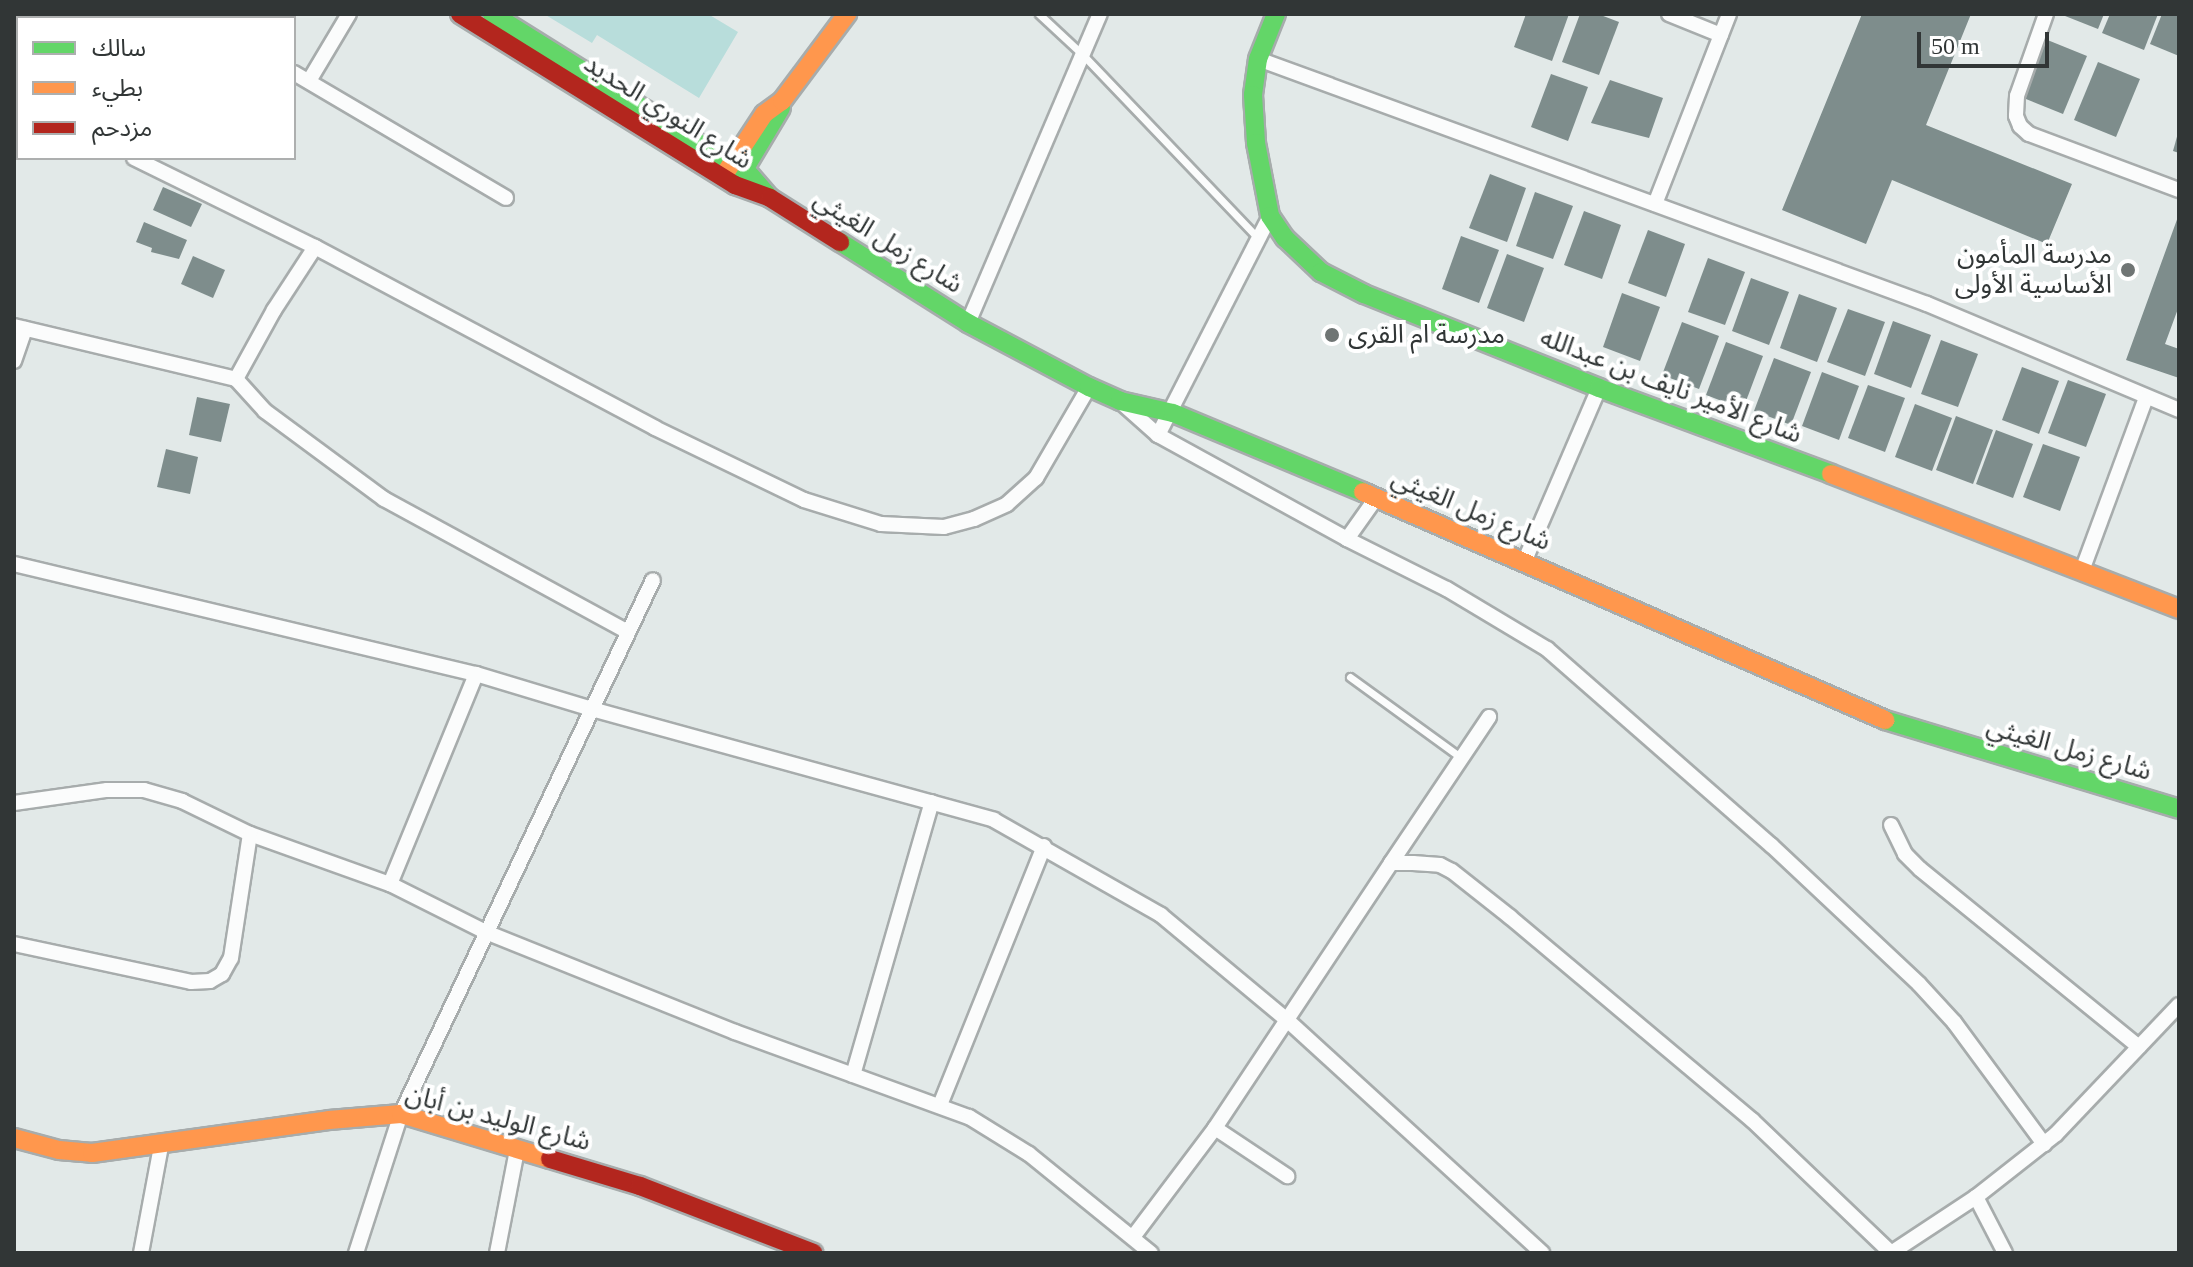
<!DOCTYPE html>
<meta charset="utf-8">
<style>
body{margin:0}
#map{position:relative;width:2193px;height:1267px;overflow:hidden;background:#e2e9e8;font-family:"Times New Roman","Noto Sans Arabic",serif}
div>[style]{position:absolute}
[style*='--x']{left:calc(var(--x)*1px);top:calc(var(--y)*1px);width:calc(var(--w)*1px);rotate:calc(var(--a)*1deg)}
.green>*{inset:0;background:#b8dddb}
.building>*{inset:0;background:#7e8d8c}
.roads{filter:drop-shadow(2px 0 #a7acac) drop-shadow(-2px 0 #a7acac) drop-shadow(0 2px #a7acac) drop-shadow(0 -2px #a7acac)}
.lane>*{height:7px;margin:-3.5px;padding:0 3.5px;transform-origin:3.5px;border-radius:3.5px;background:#fbfcfc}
.street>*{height:14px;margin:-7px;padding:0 7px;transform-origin:7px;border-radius:7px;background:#fbfcfc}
.fast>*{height:18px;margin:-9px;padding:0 9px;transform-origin:9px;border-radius:9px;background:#63d668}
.slow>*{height:18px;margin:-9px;padding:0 9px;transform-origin:9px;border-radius:9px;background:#ff974d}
.jam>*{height:18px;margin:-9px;padding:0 9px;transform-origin:9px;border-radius:9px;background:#b3261e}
.dots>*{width:22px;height:22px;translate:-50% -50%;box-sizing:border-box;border:4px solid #fff;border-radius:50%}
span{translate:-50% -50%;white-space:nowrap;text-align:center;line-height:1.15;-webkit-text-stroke:8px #fff;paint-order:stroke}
.street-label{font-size:26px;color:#313636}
.poi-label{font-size:26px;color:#313636}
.right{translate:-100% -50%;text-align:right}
.left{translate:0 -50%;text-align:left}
.frame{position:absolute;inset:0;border:16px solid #313636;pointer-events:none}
.legend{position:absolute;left:16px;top:16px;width:280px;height:144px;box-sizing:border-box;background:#fff;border:2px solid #adafaf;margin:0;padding:10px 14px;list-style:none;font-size:24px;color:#313636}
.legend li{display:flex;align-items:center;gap:16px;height:40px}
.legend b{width:40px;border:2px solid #adafaf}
.scale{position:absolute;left:1917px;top:32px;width:132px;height:36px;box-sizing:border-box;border:4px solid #313636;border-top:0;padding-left:10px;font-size:24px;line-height:28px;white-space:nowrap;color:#313636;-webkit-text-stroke:6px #fff;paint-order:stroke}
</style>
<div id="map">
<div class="green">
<div style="clip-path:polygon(544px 14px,708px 14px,738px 32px,699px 98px,597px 35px,592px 43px)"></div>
</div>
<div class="building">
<div style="clip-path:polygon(1526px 14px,1569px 14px,1552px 61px,1514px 47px)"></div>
<div style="clip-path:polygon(1580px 14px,1598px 14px,1619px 22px,1599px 75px,1562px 62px)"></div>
<div style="clip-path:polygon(1862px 14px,1971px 14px,1926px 125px,2072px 184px,2047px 244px,1892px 180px,1866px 244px,1782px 210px)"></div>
<div style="clip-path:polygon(2060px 14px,2104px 14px,2098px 29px)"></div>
<div style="clip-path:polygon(2110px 14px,2158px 14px,2144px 50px,2102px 33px)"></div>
<div style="clip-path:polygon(2162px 14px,2179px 14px,2179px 56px,2150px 44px)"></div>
<div style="clip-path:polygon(2045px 39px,2087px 56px,2063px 114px,2021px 97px)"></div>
<div style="clip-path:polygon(2098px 62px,2140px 79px,2116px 137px,2074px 120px)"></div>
<div style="clip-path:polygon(1551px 74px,1588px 87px,1568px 141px,1531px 127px)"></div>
<div style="clip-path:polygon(1610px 80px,1663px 98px,1649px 138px,1591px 123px)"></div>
<div style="clip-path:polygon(2178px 133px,2179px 133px,2179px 153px,2173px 151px)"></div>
<div style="clip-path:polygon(1490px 174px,1526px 188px,1507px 242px,1469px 228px)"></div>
<div style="clip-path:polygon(163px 187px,202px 204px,191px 227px,153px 210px)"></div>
<div style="clip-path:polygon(1535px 192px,1573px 206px,1553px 259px,1516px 246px)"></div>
<div style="clip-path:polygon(1584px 211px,1621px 225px,1602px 279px,1564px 265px)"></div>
<div style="clip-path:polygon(2179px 214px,2179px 306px,2165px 344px,2179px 349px,2179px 378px,2126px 360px)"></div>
<div style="clip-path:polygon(144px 222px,187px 240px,179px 259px,151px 252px,152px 248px,136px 242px)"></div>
<div style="clip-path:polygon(1648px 230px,1685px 244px,1666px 297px,1628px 283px)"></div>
<div style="clip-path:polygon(1461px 236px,1499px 250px,1479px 303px,1442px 289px)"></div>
<div style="clip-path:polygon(1507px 254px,1544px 268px,1524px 322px,1487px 308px)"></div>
<div style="clip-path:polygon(193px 256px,225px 270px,213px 298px,181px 284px)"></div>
<div style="clip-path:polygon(1708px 258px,1745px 272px,1725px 325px,1688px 312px)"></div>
<div style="clip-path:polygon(1751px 278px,1789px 292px,1769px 345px,1732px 331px)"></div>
<div style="clip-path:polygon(1622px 293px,1660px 307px,1640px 361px,1603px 347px)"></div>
<div style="clip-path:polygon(1799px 294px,1837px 308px,1817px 362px,1780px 348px)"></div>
<div style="clip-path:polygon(1848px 309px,1885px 322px,1865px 376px,1827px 362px)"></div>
<div style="clip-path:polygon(1893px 321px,1931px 335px,1911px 388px,1874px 374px)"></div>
<div style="clip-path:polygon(1682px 322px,1719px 336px,1699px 389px,1662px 375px)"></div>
<div style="clip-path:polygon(1941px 340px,1978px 354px,1958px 407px,1921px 394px)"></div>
<div style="clip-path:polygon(1726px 342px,1763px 356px,1743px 409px,1706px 395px)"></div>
<div style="clip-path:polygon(1774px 358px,1811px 372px,1791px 425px,1754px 411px)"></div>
<div style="clip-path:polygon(2022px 367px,2059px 381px,2039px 434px,2002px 420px)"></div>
<div style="clip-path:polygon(1822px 372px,1859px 386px,1839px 440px,1802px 426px)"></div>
<div style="clip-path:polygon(2068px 380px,2106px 394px,2086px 447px,2048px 433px)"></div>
<div style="clip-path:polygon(1868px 385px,1905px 398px,1885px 452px,1848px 438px)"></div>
<div style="clip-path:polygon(197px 397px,230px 404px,221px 442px,189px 435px)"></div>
<div style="clip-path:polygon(1915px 404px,1952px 418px,1932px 471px,1895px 457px)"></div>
<div style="clip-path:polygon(1956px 416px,1993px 430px,1973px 484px,1936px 470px)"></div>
<div style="clip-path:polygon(1996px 430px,2033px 444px,2013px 498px,1976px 484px)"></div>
<div style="clip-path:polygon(2043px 444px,2080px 457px,2060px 511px,2023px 497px)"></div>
<div style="clip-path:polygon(166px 449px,198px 457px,190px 494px,157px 487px)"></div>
</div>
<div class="roads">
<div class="lane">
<div style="--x:1039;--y:14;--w:60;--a:43"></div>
<div style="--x:1083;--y:55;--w:253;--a:46.3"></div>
<div style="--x:1350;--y:677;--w:136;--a:36"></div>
</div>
<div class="street">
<div style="--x:188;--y:14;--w:8;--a:30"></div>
<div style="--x:1669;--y:14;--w:56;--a:22"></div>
<div style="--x:2046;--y:14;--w:87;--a:109.5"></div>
<div style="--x:2017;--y:96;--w:20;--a:93"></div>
<div style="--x:2016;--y:116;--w:11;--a:68"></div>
<div style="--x:2020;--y:126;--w:12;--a:42"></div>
<div style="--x:2029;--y:134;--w:160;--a:20.5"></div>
<div style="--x:1258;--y:59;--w:712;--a:20.11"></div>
<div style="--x:1927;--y:304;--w:273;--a:22.8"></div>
<div style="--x:294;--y:73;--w:246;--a:30.5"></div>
<div style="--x:309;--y:81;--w:78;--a:-59.2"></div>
<div style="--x:14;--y:114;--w:4;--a:0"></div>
<div style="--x:134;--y:158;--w:202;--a:26.2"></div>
<div style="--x:315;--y:247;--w:385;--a:28"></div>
<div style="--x:655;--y:428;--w:165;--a:25.8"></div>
<div style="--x:804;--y:500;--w:81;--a:17.3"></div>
<div style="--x:881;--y:524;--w:63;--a:2.7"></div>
<div style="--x:944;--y:527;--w:31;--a:-15"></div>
<div style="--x:974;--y:519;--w:36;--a:-24"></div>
<div style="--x:1007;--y:504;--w:39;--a:-42"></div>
<div style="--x:1036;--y:478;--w:105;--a:-59.8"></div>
<div style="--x:1655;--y:204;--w:204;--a:-68.7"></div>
<div style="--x:968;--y:323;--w:336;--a:-66.9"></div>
<div style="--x:14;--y:326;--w:228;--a:13.4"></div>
<div style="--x:236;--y:379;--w:43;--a:47.8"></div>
<div style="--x:265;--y:411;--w:148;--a:36.5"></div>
<div style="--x:384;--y:499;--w:278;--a:28.6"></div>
<div style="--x:14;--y:361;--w:34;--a:-71"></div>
<div style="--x:236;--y:379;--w:79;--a:-61.2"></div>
<div style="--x:274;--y:310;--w:75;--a:-56.9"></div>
<div style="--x:1123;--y:404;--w:47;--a:41.5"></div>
<div style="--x:1158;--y:435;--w:216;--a:28.8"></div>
<div style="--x:1347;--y:539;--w:112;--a:26.6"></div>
<div style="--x:1447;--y:589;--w:117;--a:31"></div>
<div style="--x:1547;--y:649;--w:298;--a:41.2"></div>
<div style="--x:1771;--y:845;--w:203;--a:43.2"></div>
<div style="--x:1919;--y:984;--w:52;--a:47.4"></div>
<div style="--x:1954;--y:1022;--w:152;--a:53.6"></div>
<div style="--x:1158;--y:435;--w:246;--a:-62.9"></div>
<div style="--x:1347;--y:539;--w:50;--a:-54.7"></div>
<div style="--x:1525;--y:560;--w:187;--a:-66.7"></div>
<div style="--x:14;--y:564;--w:475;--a:13.4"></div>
<div style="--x:476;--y:674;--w:121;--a:16.8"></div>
<div style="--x:592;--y:709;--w:417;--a:15.4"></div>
<div style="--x:994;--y:820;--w:192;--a:29.6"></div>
<div style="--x:1161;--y:915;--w:163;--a:39.8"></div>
<div style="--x:1286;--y:1019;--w:347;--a:42.4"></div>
<div style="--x:2083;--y:568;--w:181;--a:-69.7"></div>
<div style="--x:14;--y:803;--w:94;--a:-8"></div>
<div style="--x:107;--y:790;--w:37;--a:0"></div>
<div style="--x:144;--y:790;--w:40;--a:16"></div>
<div style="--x:182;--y:801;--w:76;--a:25.9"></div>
<div style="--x:250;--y:834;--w:149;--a:19.7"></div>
<div style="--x:390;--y:884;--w:107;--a:26.6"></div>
<div style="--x:486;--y:932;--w:268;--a:21.9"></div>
<div style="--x:735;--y:1032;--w:249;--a:20"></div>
<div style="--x:969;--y:1117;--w:70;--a:31.7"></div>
<div style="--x:1029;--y:1154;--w:157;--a:39.1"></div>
<div style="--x:1891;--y:825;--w:32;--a:64"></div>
<div style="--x:1905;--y:854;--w:21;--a:45"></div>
<div style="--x:1920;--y:869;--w:282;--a:39.1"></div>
<div style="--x:1391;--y:863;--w:176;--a:-56.1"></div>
<div style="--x:390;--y:884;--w:227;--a:-67.7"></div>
<div style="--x:14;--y:944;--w:181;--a:12.1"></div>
<div style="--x:191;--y:982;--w:19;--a:-3"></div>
<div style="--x:210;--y:981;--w:14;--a:-30"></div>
<div style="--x:222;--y:974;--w:18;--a:-61"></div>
<div style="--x:231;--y:958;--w:125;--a:-81.3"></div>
<div style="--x:853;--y:1075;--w:284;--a:-73.9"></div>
<div style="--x:940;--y:1105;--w:279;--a:-68.1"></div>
<div style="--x:1215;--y:1128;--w:87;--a:33.7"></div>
<div style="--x:1976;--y:1197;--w:63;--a:62.6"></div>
<div style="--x:1133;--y:1237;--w:136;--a:-53"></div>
<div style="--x:1215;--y:1128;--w:318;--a:-56.4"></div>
<div style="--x:1391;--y:863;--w:22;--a:0"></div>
<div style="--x:1413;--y:863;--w:27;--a:4"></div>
<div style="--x:1440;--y:865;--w:13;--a:27"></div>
<div style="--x:1452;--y:871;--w:74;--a:38.4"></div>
<div style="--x:1510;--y:917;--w:316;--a:40"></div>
<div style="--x:1752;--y:1120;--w:192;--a:43.7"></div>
<div style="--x:141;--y:1253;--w:109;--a:-79.4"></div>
<div style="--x:356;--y:1253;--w:146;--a:-72.1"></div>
<div style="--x:401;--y:1114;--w:590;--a:-64.74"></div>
<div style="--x:497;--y:1253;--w:105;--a:-79"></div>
<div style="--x:1891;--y:1253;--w:102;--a:-33.4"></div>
<div style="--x:1976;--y:1197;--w:102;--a:-38.2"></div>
<div style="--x:2056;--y:1134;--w:178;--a:-46.4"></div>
</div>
<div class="fast">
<div style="--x:492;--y:14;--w:304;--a:32"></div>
<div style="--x:750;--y:175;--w:30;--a:49"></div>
<div style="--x:1276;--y:14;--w:48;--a:111.8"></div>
<div style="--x:1258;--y:59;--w:36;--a:98"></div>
<div style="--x:1253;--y:95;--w:48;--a:86.4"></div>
<div style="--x:1256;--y:143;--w:74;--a:79.1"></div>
<div style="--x:1270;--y:216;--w:27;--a:56"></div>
<div style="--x:1285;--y:238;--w:50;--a:43.4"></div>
<div style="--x:1321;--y:272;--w:48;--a:27.1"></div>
<div style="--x:1364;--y:294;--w:253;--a:21.8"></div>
<div style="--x:1599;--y:388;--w:247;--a:20.3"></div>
<div style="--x:738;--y:180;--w:84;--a:-59.2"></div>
<div style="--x:840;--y:242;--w:151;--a:32.3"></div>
<div style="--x:968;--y:323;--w:137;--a:27.9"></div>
<div style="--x:1089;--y:387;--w:34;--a:24"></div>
<div style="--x:1120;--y:401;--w:54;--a:12.8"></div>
<div style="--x:1173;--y:413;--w:206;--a:22.6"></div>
<div style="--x:1885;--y:720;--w:307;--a:16.8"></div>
</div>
<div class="slow">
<div style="--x:724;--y:175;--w:73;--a:-56.7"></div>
<div style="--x:764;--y:114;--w:22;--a:-36"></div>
<div style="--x:782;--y:101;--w:109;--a:-53.2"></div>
<div style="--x:1831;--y:474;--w:373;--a:21.2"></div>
<div style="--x:1363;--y:492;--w:570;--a:23.59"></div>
<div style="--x:14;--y:1138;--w:47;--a:14.9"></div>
<div style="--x:59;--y:1150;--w:33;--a:5"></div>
<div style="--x:92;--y:1153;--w:239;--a:-7.9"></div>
<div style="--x:329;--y:1120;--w:72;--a:-4.8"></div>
<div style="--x:401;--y:1114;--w:156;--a:16.8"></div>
</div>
<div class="jam">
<div style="--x:460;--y:14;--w:324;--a:31.9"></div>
<div style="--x:735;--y:185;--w:37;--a:20"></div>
<div style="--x:770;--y:198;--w:83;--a:32.2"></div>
<div style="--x:550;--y:1159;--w:94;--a:16.7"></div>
<div style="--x:640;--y:1186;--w:186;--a:21.1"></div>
</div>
</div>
<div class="dots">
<div style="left:2128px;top:270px;background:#6f7574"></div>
<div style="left:1332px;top:335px;background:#6f7574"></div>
</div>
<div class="street-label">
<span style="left:668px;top:112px;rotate:32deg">شارع النوري الحديد</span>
<span style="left:888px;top:242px;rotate:32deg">شارع زمل الغيثي</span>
<span style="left:1671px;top:386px;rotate:21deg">شارع الأمير نايف بن عبدالله</span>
<span style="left:1471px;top:510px;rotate:23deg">شارع زمل الغيثي</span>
<span style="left:2069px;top:749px;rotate:16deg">شارع زمل الغيثي</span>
<span style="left:498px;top:1118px;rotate:15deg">شارع الوليد بن أبان</span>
</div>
<div class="poi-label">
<span class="right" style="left:2112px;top:270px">مدرسة المأمون<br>الأساسية الأولى</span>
<span class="left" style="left:1348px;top:335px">مدرسة ام القرى</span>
</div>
<div class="frame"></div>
<ul class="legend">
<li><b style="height:10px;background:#63d668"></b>سالك</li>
<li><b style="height:10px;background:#ff974d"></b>بطيء</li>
<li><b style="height:10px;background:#b3261e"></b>مزدحم</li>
</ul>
<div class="scale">50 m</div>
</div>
